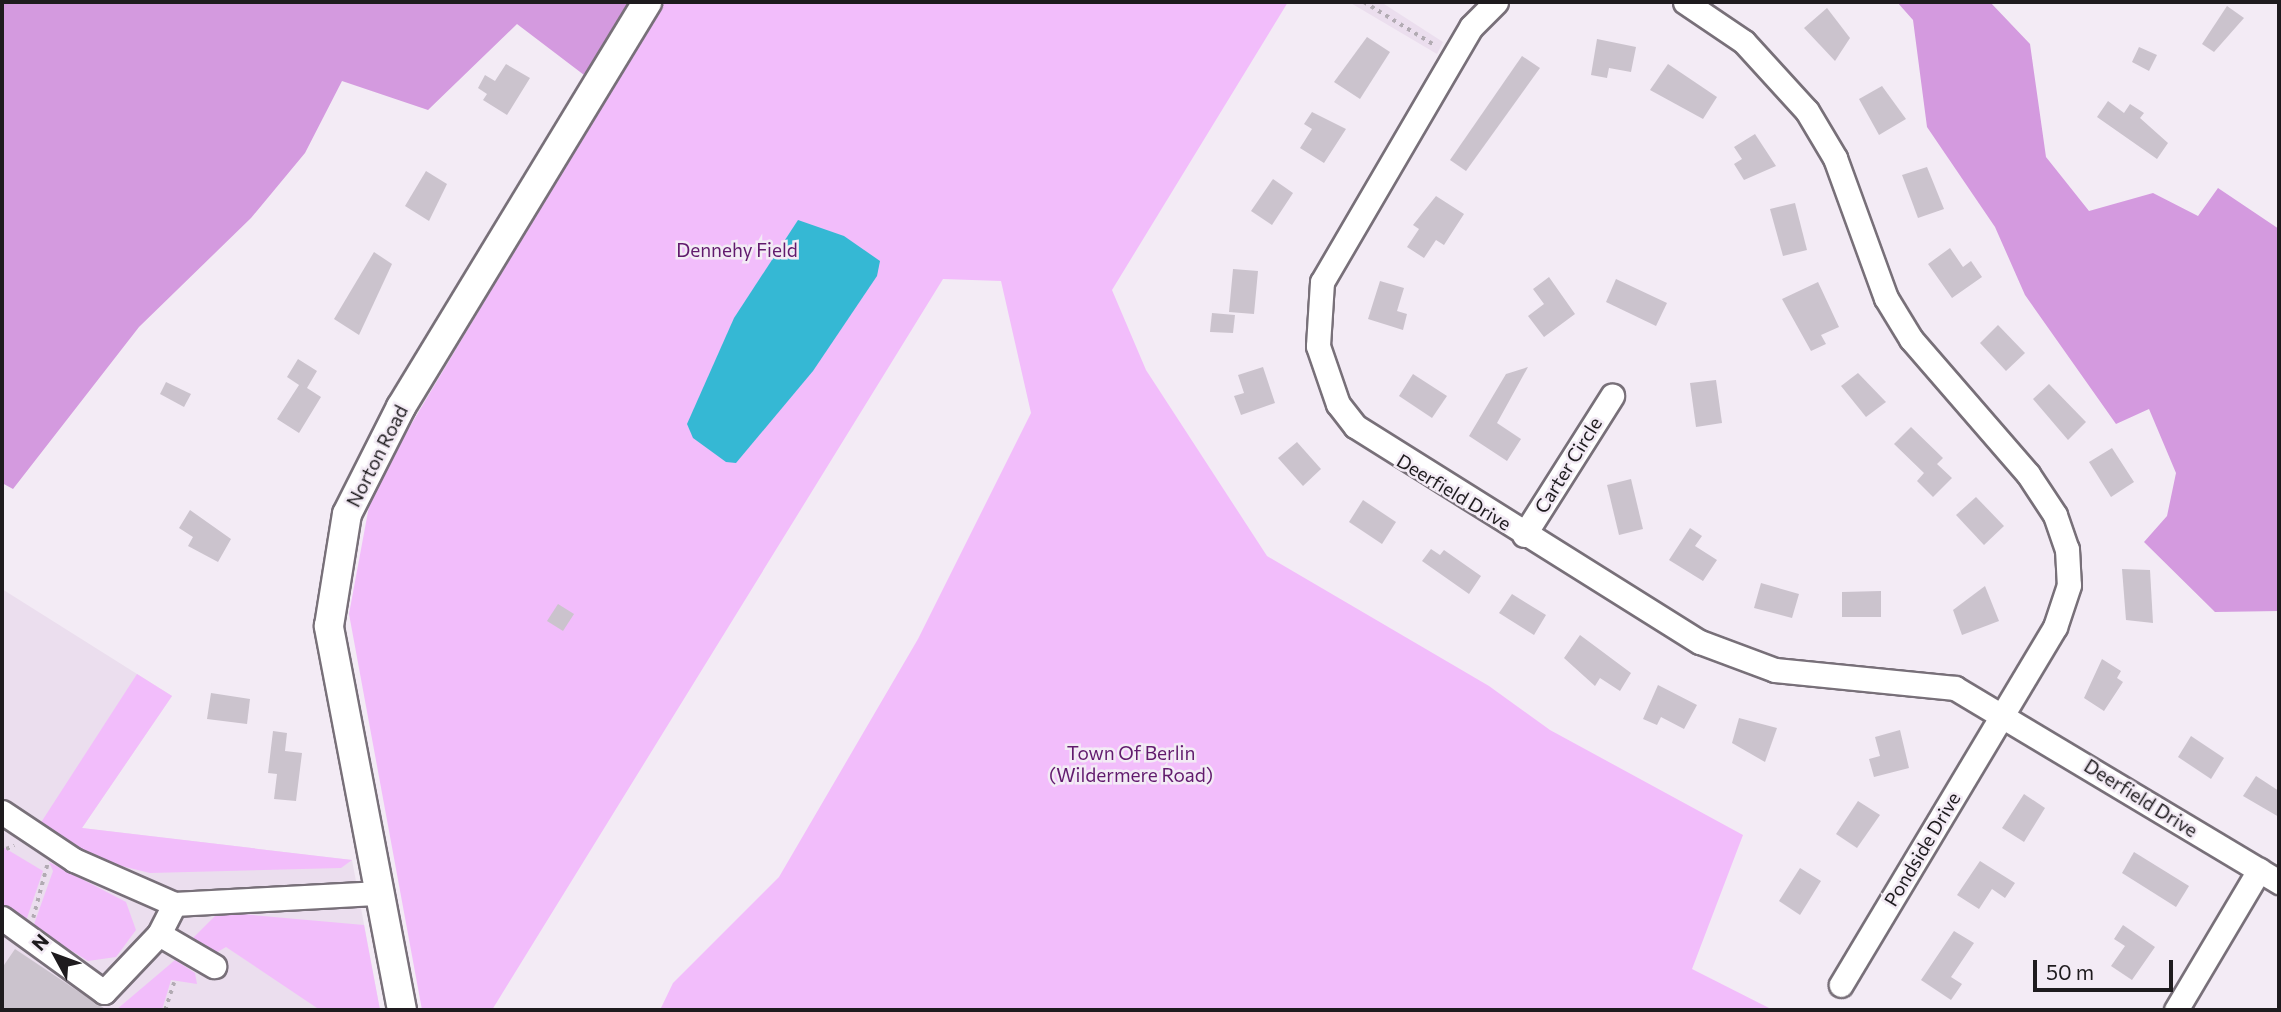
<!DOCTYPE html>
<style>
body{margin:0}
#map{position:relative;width:2281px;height:1012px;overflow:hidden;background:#f3ebf5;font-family:Commissioner,sans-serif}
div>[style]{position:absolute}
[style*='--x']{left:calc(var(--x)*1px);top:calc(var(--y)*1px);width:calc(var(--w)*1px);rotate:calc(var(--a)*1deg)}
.built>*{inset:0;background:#ebdeee}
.green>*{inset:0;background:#f2bdfb}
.forest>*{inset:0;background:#d49adf}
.water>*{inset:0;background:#35b8d4}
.building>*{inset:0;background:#cbc3cd}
.path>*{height:3.5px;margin-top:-1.75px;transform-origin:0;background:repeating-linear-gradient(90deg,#b2abb3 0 3.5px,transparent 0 8.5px)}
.roads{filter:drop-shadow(2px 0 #787079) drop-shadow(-2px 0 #787079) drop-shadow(0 2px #787079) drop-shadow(0 -2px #787079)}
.minor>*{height:23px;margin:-11.5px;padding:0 11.5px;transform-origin:11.5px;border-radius:11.5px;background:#fff}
.major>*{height:28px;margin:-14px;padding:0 14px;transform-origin:14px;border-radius:14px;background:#fff}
span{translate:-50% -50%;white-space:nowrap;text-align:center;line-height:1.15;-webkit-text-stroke:5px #f3ebf5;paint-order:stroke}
.park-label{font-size:19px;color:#611a6d}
.street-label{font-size:19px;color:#1e1b1e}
.frame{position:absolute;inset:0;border:4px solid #1e1b1e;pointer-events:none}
.north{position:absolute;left:21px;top:921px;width:70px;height:70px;-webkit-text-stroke:5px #f3ebf5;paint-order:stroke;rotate:311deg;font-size:19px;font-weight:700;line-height:28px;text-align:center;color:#1e1b1e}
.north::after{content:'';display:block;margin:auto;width:24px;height:32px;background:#1e1b1e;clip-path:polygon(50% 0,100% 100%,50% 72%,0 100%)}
.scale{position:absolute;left:2033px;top:960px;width:140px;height:32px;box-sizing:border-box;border:4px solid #1e1b1e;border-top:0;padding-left:9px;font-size:21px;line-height:24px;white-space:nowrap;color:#1e1b1e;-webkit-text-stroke:5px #f3ebf5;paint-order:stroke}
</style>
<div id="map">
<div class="built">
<div style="clip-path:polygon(1349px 2px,1381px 2px,1443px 42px,1437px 54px)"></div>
<div style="clip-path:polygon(2px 589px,172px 696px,82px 828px,352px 860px,380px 1010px,2px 1010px)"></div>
</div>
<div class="green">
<div style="clip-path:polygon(663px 2px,1288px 2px,1112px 290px,1146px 370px,1267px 556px,1489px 686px,1550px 730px,1743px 835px,1692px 969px,1773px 1010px,660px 1010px,673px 983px,779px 877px,918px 639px,1031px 413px,1001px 281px,943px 279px,492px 1010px,422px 1010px,349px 614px,372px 490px)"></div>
<div style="clip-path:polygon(137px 674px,172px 696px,82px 828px,352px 860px,341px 868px,150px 873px,97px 860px,40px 824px)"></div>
<div style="clip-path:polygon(3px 847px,43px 871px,26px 921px,2px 904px)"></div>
<div style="clip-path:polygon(49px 862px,126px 902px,136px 930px,116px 957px,88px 961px,33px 927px,53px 871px)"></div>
<div style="clip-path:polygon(219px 912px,364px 925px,380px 1010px,320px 1010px,226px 947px,214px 954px,189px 942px)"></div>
<div style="clip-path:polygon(175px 960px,195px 973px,197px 984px,171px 980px,162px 1010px,116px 1010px)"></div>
</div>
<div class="forest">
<div style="clip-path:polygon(2px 2px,631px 2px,588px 78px,517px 24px,428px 110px,342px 81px,305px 153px,251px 218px,139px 327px,13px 489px,2px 483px)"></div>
<div style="clip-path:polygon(1897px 2px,1990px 2px,2030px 44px,2046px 157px,2089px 211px,2153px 193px,2198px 216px,2218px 188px,2279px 229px,2279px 611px,2215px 612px,2144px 542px,2167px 516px,2176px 473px,2149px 409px,2116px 424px,2025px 295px,1995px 227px,1927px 127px,1913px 20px)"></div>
</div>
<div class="water">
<div style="clip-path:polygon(798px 220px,844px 236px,880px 261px,877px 276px,813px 371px,736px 463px,726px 462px,693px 438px,687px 424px,734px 318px)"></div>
</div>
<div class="building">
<div style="clip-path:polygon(2227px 6px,2244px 18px,2214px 52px,2202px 44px)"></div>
<div style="clip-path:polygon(1827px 8px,1850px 38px,1835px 61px,1804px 28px)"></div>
<div style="clip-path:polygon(1367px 37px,1390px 52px,1360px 99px,1334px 82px)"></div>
<div style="clip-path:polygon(1597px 39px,1636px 47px,1631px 72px,1609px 68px,1607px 78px,1591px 75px)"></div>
<div style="clip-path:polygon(2139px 47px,2157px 55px,2149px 71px,2132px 62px)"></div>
<div style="clip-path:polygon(1522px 56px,1540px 68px,1466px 171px,1450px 160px)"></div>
<div style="clip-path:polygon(506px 64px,530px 78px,507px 115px,483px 100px,487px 94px,478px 88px,485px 75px,495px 81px)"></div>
<div style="clip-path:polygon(1668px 64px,1717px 97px,1703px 119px,1650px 90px)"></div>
<div style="clip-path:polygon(1882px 86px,1906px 119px,1879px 135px,1859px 99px)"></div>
<div style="clip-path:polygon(2108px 101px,2124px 113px,2130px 104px,2144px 113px,2140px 118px,2168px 143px,2157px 159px,2097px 117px)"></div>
<div style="clip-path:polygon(1312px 112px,1346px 129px,1324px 163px,1300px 148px,1312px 129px,1304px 124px)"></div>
<div style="clip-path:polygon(1755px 134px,1776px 166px,1744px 180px,1734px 164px,1742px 159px,1734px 147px)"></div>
<div style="clip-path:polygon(1927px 167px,1944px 209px,1918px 218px,1902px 175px)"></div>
<div style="clip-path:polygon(426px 171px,447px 184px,429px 221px,405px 206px)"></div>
<div style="clip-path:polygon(1273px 179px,1293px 193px,1272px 225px,1251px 211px)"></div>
<div style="clip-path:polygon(1436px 196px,1464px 214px,1444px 245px,1436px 240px,1424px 258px,1407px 247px,1419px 229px,1413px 225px)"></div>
<div style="clip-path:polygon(1795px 203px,1807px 250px,1783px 256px,1770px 209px)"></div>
<div style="clip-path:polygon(1950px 248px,1963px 267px,1971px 261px,1982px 277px,1952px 298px,1928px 264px)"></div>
<div style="clip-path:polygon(374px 252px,392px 264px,359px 335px,334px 319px)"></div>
<div style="clip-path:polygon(1233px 269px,1258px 271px,1254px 314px,1229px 312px)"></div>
<div style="clip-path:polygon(1549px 277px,1575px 314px,1544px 337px,1528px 316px,1544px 304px,1533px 289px)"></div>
<div style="clip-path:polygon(1616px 279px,1667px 303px,1656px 326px,1606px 302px)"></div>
<div style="clip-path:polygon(1380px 281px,1404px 288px,1397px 311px,1407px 314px,1403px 330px,1368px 319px)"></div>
<div style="clip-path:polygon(1818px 282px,1839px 327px,1821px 335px,1826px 344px,1811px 351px,1782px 299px)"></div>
<div style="clip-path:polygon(1212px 313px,1235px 315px,1233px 333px,1210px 332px)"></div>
<div style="clip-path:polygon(1998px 325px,2025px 353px,2006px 371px,1980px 343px)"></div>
<div style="clip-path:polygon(298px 359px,317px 371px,307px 388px,321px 397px,299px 433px,277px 419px,299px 385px,287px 377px)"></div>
<div style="clip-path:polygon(1263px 367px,1275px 403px,1241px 415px,1234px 396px,1244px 393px,1238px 375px)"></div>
<div style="clip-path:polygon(1528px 367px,1497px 423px,1521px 439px,1507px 461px,1469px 436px,1506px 374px)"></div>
<div style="clip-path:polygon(1858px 373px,1886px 402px,1866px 417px,1841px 386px)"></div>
<div style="clip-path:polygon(1413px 374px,1447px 396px,1432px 418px,1399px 396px)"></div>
<div style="clip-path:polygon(1716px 380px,1722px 423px,1696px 427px,1690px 383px)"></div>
<div style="clip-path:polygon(166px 382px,191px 394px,184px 407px,160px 394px)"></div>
<div style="clip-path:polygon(2049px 384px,2086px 422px,2068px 440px,2033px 399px)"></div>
<div style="clip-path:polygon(1911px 427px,1943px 458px,1937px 464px,1952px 478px,1933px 497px,1917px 481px,1924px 473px,1894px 444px)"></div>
<div style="clip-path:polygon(1297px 442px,1321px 469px,1303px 486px,1278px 458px)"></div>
<div style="clip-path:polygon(2112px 448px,2134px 482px,2111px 497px,2089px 462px)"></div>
<div style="clip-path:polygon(1631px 479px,1643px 529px,1619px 535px,1607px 485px)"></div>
<div style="clip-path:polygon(1976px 497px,2004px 526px,1984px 545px,1956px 515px)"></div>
<div style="clip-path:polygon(1363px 500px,1396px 522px,1382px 544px,1349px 522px)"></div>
<div style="clip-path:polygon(190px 510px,231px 539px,218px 562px,188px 546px,193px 537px,179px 528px)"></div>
<div style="clip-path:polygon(1690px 528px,1702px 536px,1695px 546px,1717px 560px,1703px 581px,1669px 560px)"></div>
<div style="clip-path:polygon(1431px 549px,1440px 555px,1444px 550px,1481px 576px,1469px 594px,1422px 561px)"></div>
<div style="clip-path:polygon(2122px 569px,2150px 570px,2153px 623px,2126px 620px)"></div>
<div style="clip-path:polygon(1761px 583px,1799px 594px,1792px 618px,1754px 608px)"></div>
<div style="clip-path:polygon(1985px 586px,1999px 621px,1962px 635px,1953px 610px)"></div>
<div style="clip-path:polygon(1881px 591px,1881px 617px,1842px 617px,1842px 592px)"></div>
<div style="clip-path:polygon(1512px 594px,1546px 615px,1534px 635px,1499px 613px)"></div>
<div style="clip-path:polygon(558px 604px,574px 614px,563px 631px,547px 621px)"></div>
<div style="clip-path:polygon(1580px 635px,1631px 673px,1620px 691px,1600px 678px,1595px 686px,1564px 658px)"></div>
<div style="clip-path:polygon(2102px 659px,2121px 671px,2117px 678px,2123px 682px,2104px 711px,2084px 698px)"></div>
<div style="clip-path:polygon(1658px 685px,1697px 705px,1684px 729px,1661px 717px,1657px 725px,1643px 719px)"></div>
<div style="clip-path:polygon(211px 693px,250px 699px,247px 724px,207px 719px)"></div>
<div style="clip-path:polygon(1739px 718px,1777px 728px,1765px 762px,1732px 743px)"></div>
<div style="clip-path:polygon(1900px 730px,1909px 768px,1874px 777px,1869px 759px,1880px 756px,1875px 737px)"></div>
<div style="clip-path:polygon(273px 731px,287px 733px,285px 751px,302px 753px,296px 801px,274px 799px,277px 774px,268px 773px)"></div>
<div style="clip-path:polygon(2191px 736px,2224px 758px,2211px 779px,2178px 757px)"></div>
<div style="clip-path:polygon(2256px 776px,2279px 791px,2279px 817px,2243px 796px)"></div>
<div style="clip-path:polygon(2024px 794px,2045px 808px,2024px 842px,2002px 828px)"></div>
<div style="clip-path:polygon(1858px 801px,1880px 815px,1857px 848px,1836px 834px)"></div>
<div style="clip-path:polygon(2134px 852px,2189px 886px,2176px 907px,2122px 873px)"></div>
<div style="clip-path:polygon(1980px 861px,2015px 883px,2005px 898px,1992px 889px,1979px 909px,1957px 895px)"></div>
<div style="clip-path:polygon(1800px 868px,1821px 881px,1800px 915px,1779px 901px)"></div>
<div style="clip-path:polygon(2123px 925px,2155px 947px,2132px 980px,2111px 966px,2125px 946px,2114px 939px)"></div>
<div style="clip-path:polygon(1954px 931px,1974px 943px,1951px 977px,1962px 984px,1951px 1000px,1921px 980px)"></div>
<div style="clip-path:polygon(15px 949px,96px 1003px,107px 1010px,2px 1010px,2px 968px)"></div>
</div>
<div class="path">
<div style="--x:1364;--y:2;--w:84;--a:31.4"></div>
<div style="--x:6;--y:849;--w:9;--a:-21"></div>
<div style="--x:33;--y:918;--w:55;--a:-75.2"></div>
<div style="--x:165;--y:1010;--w:29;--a:-72"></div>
</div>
<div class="roads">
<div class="minor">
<div style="--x:1496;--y:2;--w:35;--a:135"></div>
<div style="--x:1471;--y:27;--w:295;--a:120.3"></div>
<div style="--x:1322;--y:282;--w:64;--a:93.6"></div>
<div style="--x:1318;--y:346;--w:61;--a:71"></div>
<div style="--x:1338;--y:404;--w:28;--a:52"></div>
<div style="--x:1355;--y:426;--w:407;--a:32.1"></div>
<div style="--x:1700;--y:642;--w:80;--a:20.5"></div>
<div style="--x:1775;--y:670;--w:181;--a:5.7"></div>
<div style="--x:1955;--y:688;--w:378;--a:30.9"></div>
<div style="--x:1685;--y:2;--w:71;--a:34.1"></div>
<div style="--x:1744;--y:42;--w:93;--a:47.6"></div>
<div style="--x:1807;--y:111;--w:55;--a:59.2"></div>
<div style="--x:1835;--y:158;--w:149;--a:70"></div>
<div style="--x:1886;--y:298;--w:48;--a:58.6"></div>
<div style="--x:1911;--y:339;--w:179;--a:49.1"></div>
<div style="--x:2028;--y:474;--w:49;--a:56.6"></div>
<div style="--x:2055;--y:515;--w:36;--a:71"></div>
<div style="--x:2067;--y:549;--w:36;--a:87"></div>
<div style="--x:2069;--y:585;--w:44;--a:108.4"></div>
<div style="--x:2055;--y:627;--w:417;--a:120.9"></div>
<div style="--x:1524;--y:535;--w:165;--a:-57.7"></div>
<div style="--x:2;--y:812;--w:87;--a:33.7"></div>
<div style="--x:74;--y:860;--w:109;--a:23.7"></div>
<div style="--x:174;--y:904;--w:206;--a:-3.1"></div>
<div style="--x:2;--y:918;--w:126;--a:36"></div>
<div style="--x:104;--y:992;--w:80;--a:-46.5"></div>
<div style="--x:159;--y:934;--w:34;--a:-63"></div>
<div style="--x:159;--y:934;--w:64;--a:30.2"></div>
<div style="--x:2176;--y:1010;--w:163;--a:-59.3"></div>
</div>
<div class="major">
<div style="--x:402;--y:1010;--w:391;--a:-100.8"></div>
<div style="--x:329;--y:626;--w:113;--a:-80.9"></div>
<div style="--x:347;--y:514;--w:120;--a:-63.2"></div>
<div style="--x:401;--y:407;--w:474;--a:-58.7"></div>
</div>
</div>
<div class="park-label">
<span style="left:737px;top:250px">Dennehy Field</span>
<span style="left:1131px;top:764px">Town Of Berlin<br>(Wildermere Road)</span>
</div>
<div class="street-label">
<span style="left:377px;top:456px;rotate:-63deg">Norton Road</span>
<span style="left:1568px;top:465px;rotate:-58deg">Carter Circle</span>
<span style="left:1454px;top:492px;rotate:31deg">Deerfield Drive</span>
<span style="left:2141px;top:798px;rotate:32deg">Deerfield Drive</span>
<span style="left:1922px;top:849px;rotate:-59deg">Pondside Drive</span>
</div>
<div class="frame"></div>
<div class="north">N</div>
<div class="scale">50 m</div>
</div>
